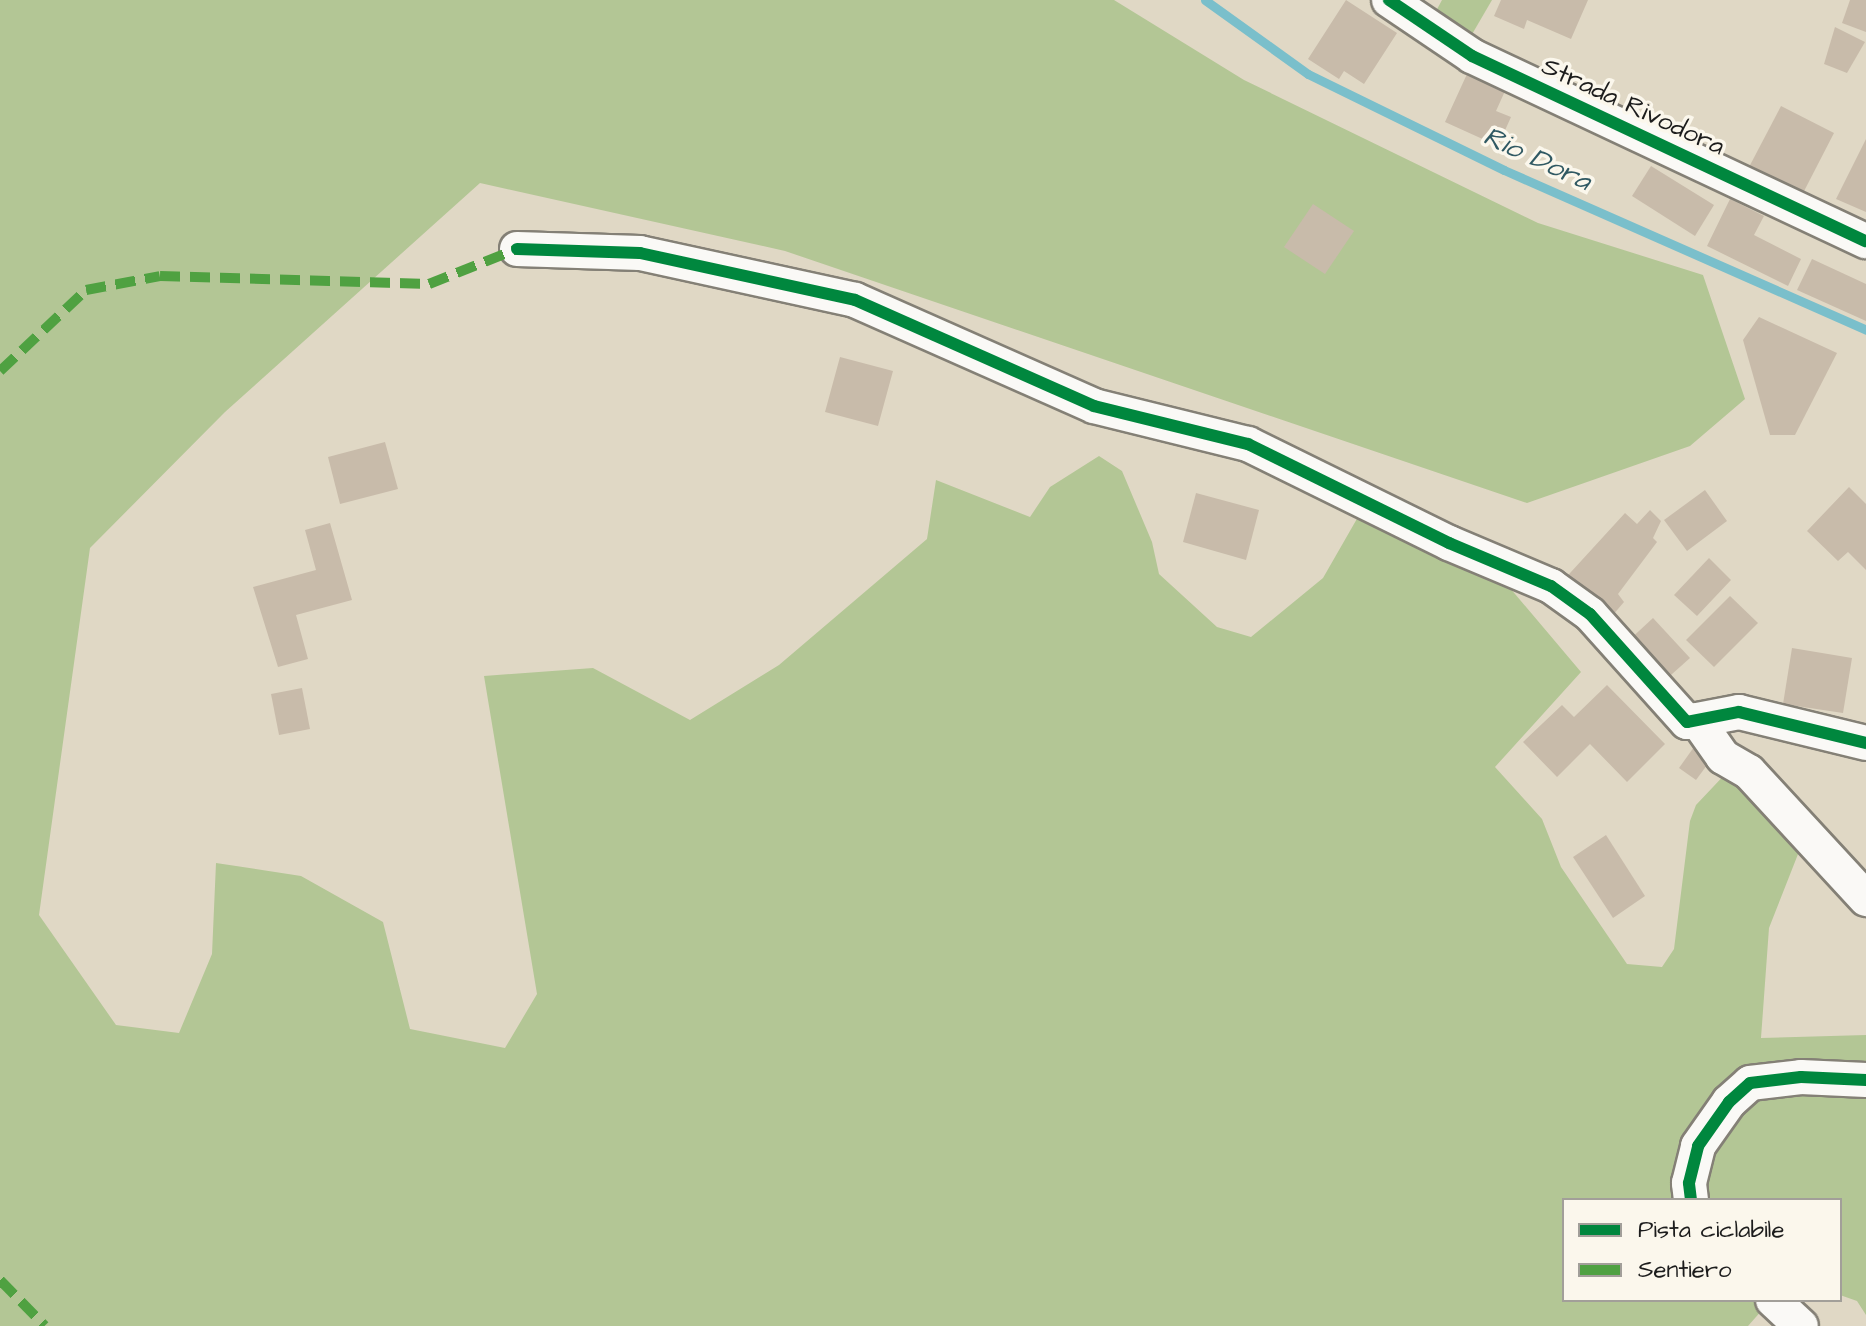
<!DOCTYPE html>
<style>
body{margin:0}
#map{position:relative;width:1866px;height:1326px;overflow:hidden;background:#e0d8c5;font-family:"Architects Daughter",sans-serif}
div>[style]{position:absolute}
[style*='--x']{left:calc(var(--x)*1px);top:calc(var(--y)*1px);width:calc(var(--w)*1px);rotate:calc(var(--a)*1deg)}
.forest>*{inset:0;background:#b3c695}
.stream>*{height:9px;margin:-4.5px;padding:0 4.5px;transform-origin:4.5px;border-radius:4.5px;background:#7abfcb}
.building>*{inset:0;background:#c8bbaa}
.roads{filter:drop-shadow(2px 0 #848076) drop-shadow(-2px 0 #848076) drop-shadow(0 2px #848076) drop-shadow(0 -2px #848076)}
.minor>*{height:34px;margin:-17px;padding:0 17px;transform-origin:17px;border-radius:17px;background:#faf9f6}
.quiet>*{height:10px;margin-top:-5px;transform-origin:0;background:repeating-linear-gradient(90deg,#4fa141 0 20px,transparent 0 30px)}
.cycleway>*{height:12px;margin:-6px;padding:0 6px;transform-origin:6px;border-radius:6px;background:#00873e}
span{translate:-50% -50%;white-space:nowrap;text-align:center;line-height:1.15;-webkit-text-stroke:7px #fbf7ec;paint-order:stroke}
.street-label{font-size:26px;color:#1c1c1c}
.water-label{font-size:28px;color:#305963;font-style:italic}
.legend{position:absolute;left:1562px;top:1198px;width:280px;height:104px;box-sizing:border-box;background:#fbf7ec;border:2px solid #a29f99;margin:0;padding:10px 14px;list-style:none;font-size:24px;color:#1c1c1c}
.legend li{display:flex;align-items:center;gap:16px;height:40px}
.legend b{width:40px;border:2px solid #a29f99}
</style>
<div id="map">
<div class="forest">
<div style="clip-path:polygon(0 0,1114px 0,1244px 80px,1538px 223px,1703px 275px,1745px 399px,1690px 446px,1527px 503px,785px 251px,480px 183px,225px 412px,90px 548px,39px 915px,116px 1025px,179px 1033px,212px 954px,216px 863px,301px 876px,383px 922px,410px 1029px,505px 1048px,537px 994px,484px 676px,593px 668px,690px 720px,779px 665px,927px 539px,936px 480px,1030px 517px,1050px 487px,1099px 456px,1122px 471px,1152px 542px,1159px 574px,1217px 627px,1251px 637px,1323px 578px,1362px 510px,1499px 575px,1581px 672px,1495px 767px,1542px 819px,1561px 867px,1627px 964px,1662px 967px,1674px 949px,1690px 821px,1696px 805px,1730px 769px,1802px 844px,1769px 928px,1761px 1038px,1866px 1035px,1866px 1315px,1857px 1301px,1840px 1295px,1840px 1200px,1564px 1200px,1564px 1300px,1771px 1300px,1748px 1326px,0 1326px)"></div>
<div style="clip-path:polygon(1442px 0,1492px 0,1471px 36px,1435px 13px)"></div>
</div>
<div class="stream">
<div style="--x:1205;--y:0;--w:127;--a:35.7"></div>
<div style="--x:1308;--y:74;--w:218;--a:26.1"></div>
<div style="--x:1504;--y:170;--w:396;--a:23.8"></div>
</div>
<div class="building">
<div style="clip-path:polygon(1346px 0,1397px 33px,1364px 84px,1344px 71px,1339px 79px,1308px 59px)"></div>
<div style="clip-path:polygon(1501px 0,1588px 0,1571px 39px,1527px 20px,1524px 29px,1494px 16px)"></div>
<div style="clip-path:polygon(1850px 0,1866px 0,1866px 32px,1842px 23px)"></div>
<div style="clip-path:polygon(1835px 27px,1865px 42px,1847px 73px,1824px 64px)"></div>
<div style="clip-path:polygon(1467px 74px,1505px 91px,1496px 111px,1511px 117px,1498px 146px,1445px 122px)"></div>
<div style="clip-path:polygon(1781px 106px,1834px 133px,1801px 197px,1748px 169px)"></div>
<div style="clip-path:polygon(1866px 139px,1866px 212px,1836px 199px)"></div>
<div style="clip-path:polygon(1651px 166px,1714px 205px,1695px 236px,1632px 196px)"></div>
<div style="clip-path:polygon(1730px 199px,1764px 216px,1754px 235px,1801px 259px,1788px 286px,1707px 246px)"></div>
<div style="clip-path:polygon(1313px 204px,1354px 231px,1325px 274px,1284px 247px)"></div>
<div style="clip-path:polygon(1812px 259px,1866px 284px,1866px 321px,1797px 290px)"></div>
<div style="clip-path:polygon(1759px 317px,1837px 353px,1795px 435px,1770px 435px,1743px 340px)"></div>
<div style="clip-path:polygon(840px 357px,893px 371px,878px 426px,825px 412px)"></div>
<div style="clip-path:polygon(385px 442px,398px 489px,340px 504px,328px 457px)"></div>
<div style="clip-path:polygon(1849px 487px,1866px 504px,1866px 570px,1848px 552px,1838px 561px,1807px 531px)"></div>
<div style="clip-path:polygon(1705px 490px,1727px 521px,1687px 551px,1664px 520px)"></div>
<div style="clip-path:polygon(1196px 493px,1259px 510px,1246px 560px,1183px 542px)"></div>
<div style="clip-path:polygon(1650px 510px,1661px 521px,1653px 538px,1657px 542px,1618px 594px,1624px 602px,1606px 623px,1560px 584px,1625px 513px,1637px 524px)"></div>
<div style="clip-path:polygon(330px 523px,352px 600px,296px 615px,308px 659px,278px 667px,253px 587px,316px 570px,305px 530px)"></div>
<div style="clip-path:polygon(1709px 558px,1731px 580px,1697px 616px,1674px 595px)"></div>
<div style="clip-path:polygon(1730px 596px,1758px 623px,1714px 667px,1686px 640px)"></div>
<div style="clip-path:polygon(1653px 618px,1690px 658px,1662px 683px,1626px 643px)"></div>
<div style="clip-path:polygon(1792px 648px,1852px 658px,1843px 713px,1783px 704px)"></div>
<div style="clip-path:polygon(1607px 685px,1665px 744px,1627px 782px,1590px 744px,1557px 777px,1523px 742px,1562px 705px,1574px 717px)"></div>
<div style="clip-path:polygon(302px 688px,310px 729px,279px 735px,271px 694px)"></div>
<div style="clip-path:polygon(1699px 740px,1716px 753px,1696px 780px,1679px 768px)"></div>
<div style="clip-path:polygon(1606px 835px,1645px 896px,1613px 918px,1573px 857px)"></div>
</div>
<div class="roads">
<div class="minor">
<div style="--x:1389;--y:0;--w:100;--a:34"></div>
<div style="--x:1472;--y:56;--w:435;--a:25.2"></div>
<div style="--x:517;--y:249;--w:123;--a:1.9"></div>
<div style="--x:640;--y:253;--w:220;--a:12.3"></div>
<div style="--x:855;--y:300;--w:261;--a:23.9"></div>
<div style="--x:1094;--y:406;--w:159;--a:13.9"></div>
<div style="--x:1248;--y:444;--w:224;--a:26.2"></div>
<div style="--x:1449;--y:543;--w:111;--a:22.9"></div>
<div style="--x:1551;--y:586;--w:48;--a:35.7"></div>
<div style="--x:1590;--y:614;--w:145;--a:48.1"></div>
<div style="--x:1687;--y:722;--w:53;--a:-10.9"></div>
<div style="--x:1739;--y:712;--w:131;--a:13.7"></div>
<div style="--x:1697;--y:720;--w:45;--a:54.9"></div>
<div style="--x:1723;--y:757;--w:30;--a:30"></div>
<div style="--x:1749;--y:772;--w:173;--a:47.3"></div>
<div style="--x:1691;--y:1200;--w:17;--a:-97"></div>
<div style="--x:1689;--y:1183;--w:38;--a:-76"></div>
<div style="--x:1698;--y:1146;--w:54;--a:-54.8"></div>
<div style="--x:1729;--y:1102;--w:28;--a:-42"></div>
<div style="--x:1750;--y:1083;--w:51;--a:-6.7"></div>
<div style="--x:1801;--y:1077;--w:65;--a:2.6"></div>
<div style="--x:1773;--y:1300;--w:38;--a:43"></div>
</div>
</div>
<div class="quiet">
<div style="--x:0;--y:371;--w:118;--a:-43.3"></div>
<div style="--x:86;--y:290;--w:75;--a:-10.7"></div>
<div style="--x:160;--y:276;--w:269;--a:1.7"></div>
<div style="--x:429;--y:284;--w:95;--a:-21.7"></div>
<div style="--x:0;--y:1280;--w:64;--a:45.6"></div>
</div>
<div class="cycleway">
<div style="--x:1389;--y:0;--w:100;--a:34"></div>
<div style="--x:1472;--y:56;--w:435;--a:25.2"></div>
<div style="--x:517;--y:249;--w:123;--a:1.9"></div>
<div style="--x:640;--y:253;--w:220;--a:12.3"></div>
<div style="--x:855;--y:300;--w:261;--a:23.9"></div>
<div style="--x:1094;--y:406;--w:159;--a:13.9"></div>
<div style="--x:1248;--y:444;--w:224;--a:26.2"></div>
<div style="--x:1449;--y:543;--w:111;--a:22.9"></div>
<div style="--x:1551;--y:586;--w:48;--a:35.7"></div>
<div style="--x:1590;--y:614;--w:145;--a:48.1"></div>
<div style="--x:1687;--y:722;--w:53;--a:-10.9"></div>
<div style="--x:1739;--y:712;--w:131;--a:13.7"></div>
<div style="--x:1691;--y:1200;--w:17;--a:-97"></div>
<div style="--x:1689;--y:1183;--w:38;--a:-76"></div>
<div style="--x:1698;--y:1146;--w:54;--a:-54.8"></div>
<div style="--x:1729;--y:1102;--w:28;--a:-42"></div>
<div style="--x:1750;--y:1083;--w:51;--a:-6.7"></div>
<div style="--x:1801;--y:1077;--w:65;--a:2.6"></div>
</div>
<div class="street-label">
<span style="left:1633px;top:107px;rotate:25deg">Strada Rivodora</span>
</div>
<div class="water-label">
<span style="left:1537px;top:159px;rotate:25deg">Rio Dora</span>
</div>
<ul class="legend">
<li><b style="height:10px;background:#00873e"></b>Pista ciclabile</li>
<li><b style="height:10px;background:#4fa141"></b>Sentiero</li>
</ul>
</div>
